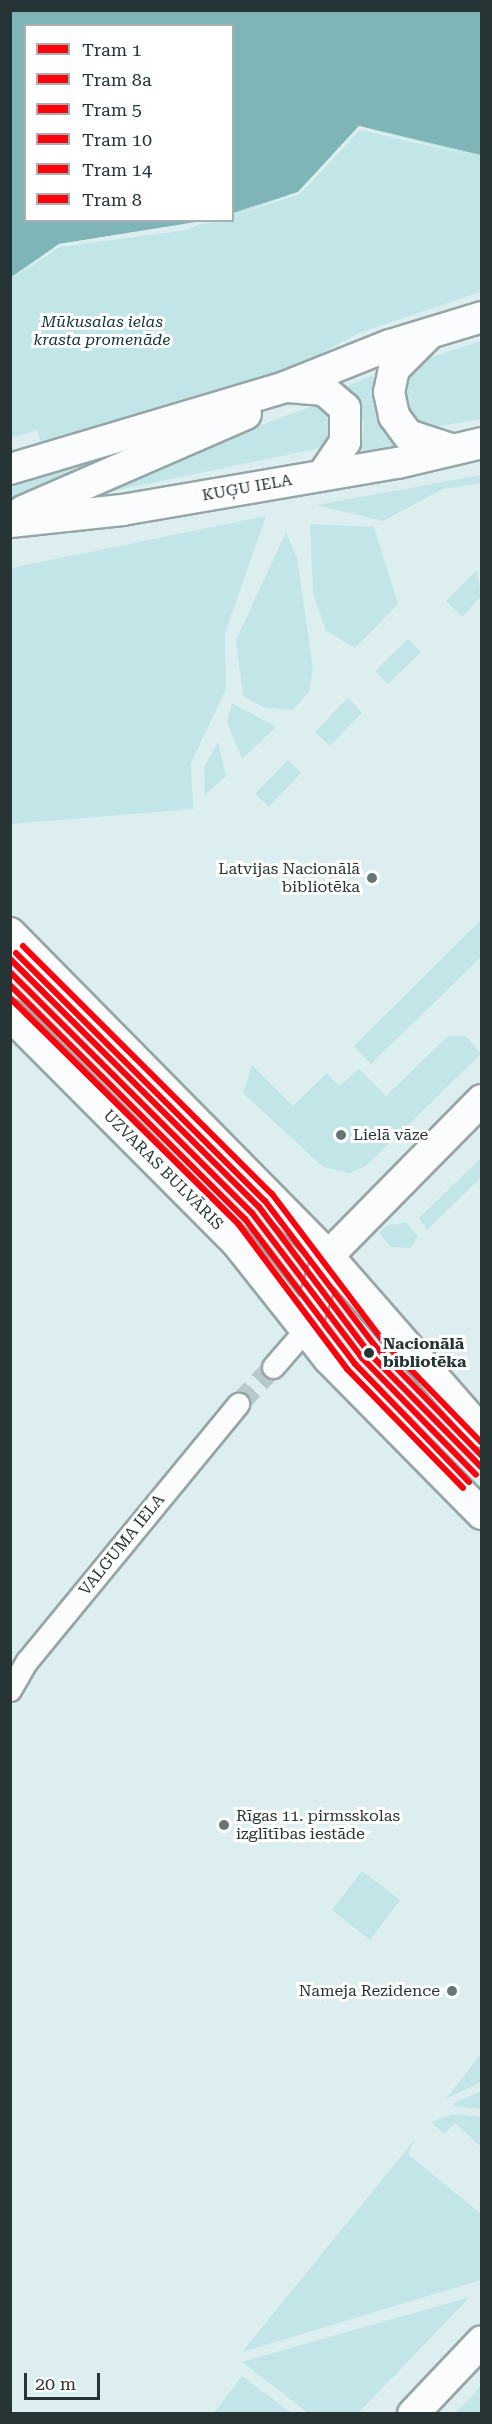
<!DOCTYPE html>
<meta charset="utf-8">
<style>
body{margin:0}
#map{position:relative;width:492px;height:2424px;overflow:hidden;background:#dceeef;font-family:"Roboto Serif",serif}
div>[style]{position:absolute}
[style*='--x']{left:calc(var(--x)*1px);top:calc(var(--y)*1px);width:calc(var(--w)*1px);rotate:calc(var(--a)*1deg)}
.green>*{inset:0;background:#c2e6e8}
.water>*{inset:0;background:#80b5b8}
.pier>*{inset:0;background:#dceeef}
.street-tunnel>*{height:21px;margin-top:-10.5px;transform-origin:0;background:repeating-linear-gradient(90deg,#b8c9ca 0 21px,transparent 0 31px)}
.roads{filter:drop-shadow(2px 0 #97a5a6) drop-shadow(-2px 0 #97a5a6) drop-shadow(0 2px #97a5a6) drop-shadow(0 -2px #97a5a6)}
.street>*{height:21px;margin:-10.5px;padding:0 10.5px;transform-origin:10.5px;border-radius:10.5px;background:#fafcfd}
.secondary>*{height:30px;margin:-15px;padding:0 15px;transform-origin:15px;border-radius:15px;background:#fafcfd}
.tram-1>*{height:6px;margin:-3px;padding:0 3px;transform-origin:3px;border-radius:3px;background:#ff000c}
.tram-2>*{height:6px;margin:-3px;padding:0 3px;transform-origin:3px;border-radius:3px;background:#ff000c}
.tram-3>*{height:6px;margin:-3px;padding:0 3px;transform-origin:3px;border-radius:3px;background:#ff000c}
.tram-4>*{height:6px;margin:-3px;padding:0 3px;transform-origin:3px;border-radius:3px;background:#ff000c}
.tram-5>*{height:6px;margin:-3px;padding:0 3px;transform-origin:3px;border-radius:3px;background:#ff000c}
.tram-6>*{height:6px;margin:-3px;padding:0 3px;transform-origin:3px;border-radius:3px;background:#ff000c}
.dots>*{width:16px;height:16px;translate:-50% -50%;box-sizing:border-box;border:3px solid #fff;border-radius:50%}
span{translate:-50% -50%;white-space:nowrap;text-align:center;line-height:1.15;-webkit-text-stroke:6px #fff;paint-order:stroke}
.park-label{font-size:16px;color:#103335;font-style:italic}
.street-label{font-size:16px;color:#273435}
.poi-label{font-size:16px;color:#273435}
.right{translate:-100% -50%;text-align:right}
.left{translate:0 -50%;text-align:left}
.stop-label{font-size:16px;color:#273435;font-weight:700}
.frame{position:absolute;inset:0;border:12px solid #273435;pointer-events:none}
.legend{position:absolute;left:24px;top:24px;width:210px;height:198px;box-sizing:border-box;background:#fff;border:2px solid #a9aeae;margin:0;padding:8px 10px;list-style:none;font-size:18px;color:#273435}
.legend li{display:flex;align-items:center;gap:12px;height:30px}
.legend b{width:30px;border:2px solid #a9aeae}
.scale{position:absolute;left:24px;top:2373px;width:76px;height:27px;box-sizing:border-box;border:3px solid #273435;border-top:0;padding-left:8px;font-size:18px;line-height:21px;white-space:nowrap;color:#273435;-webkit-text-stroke:4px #fff;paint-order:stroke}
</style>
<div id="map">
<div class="green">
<div style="clip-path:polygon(359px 126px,481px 155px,481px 292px,359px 333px,303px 363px,42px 445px,37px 430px,11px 438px,11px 277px,59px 244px,232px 220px,233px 213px,298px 192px)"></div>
<div style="clip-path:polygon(481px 341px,481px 419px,435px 427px,412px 418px,404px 395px,409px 371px,422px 360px)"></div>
<div style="clip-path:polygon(373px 375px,376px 412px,397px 446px,361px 455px,364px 423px,345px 387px)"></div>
<div style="clip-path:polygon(315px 405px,324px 407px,334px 419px,325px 447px,103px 493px,201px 447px)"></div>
<div style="clip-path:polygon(124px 453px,63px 484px,11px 502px,11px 488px,29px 479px)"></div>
<div style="clip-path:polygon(481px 475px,481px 483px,443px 489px,383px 521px,316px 505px)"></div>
<div style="clip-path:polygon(266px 516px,225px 633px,226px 689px,191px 763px,193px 809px,11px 824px,11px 568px)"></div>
<div style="clip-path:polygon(310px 524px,374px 527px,398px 604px,355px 648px,326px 631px,313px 593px)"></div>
<div style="clip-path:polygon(286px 532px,297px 558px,313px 668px,309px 692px,292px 710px,263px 707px,243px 696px,236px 640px)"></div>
<div style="clip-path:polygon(477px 570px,481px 597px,462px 617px,446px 601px)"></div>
<div style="clip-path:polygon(408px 639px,421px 652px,388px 684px,375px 671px)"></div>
<div style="clip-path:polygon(348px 698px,362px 713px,330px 746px,315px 732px)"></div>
<div style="clip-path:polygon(232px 703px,276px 727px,242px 759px,227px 722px)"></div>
<div style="clip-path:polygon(218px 742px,226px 776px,205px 795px,204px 767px)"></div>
<div style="clip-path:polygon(288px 760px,301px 773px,269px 807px,255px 794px)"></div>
<div style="clip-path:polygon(481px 920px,481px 957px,371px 1064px,354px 1046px)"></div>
<div style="clip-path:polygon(448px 1036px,466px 1036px,481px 1054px,366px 1166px,350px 1173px,323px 1167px,243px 1093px,252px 1065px,293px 1106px,327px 1073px,339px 1086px,359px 1069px,386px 1096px)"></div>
<div style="clip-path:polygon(481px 1158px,481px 1177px,427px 1230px,419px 1218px)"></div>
<div style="clip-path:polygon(406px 1222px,418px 1237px,410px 1248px,391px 1247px,379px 1233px,386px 1226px)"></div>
<div style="clip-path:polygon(362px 1871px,400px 1900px,370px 1940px,332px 1910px)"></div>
<div style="clip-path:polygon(481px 2054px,481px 2082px,446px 2099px)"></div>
<div style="clip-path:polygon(481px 2091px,481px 2109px,454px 2106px,453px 2104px)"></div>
<div style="clip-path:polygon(453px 2114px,481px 2117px,481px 2147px,455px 2123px,444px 2134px,431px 2122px)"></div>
<div style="clip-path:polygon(416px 2138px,408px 2154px,481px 2214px,481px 2280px,242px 2352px)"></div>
<div style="clip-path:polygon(470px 2297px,358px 2413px,308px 2413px,242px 2362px)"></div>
<div style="clip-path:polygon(242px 2376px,291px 2413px,214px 2413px)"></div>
<div style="clip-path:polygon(481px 2385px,481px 2413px,455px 2413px,474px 2394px)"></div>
</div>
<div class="water">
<div style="clip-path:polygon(11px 11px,481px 11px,481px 155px,359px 126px,298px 192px,233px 213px,232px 26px,26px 26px,26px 220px,208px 221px,59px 244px,11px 277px)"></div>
</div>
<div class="pier">
<div style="clip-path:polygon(359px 126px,482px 158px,360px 130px,300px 194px,232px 216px,298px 192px)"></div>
<div style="clip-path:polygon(208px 220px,187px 230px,60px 247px,10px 280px,59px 244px)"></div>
</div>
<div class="street-tunnel">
<div style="--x:238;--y:1404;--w:51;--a:-46.6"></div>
</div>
<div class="roads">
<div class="street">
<div style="--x:273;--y:1367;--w:49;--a:-49.1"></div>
<div style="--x:10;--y:1690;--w:34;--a:-60"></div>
<div style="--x:27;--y:1661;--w:333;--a:-50.6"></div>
</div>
<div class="secondary">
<div style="--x:427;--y:336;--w:47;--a:135"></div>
<div style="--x:394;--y:369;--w:24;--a:102"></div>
<div style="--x:389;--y:392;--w:25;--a:78"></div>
<div style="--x:394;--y:416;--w:24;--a:54"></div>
<div style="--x:408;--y:435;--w:45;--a:18"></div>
<div style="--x:288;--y:387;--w:36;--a:5"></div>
<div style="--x:324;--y:390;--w:28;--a:41"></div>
<div style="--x:345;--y:408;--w:34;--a:90"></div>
<div style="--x:345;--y:442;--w:40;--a:124"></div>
<div style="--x:10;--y:469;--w:287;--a:-16.6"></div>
<div style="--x:285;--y:387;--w:113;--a:-21.8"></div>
<div style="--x:390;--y:345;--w:96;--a:-16.9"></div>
<div style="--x:23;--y:511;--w:243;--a:-23.5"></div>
<div style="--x:10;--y:522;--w:113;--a:-6.1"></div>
<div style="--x:122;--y:510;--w:280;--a:-9.7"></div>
<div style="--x:398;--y:463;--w:86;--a:-13.4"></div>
<div style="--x:10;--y:933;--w:453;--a:45.4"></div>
<div style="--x:328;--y:1256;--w:234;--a:48.8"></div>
<div style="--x:10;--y:1015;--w:322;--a:45.1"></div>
<div style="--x:237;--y:1243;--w:147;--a:51.6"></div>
<div style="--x:328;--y:1358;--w:219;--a:45.4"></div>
<div style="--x:305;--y:1330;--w:77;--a:-72.7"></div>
<div style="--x:328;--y:1256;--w:219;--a:-45.4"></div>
<div style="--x:413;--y:2414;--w:100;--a:-46.6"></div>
</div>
</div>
<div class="tram-1">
<div style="--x:10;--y:959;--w:351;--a:44.9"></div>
<div style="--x:259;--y:1207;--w:183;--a:53"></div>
<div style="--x:369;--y:1353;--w:161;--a:45.5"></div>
</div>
<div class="tram-2">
<div style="--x:10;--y:972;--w:342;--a:44.9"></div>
<div style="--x:252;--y:1213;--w:182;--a:52.8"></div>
<div style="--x:362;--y:1358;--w:163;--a:45.7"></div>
</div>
<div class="tram-3">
<div style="--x:16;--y:953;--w:351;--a:44.9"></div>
<div style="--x:265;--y:1201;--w:183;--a:52.8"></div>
<div style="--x:376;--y:1347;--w:152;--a:45.8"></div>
</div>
<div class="tram-4">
<div style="--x:10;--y:985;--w:332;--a:44.9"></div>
<div style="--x:245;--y:1219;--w:182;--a:52.8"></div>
<div style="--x:355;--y:1364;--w:164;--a:46"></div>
</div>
<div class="tram-5">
<div style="--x:23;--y:946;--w:351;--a:44.9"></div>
<div style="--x:272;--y:1194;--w:184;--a:52.9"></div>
<div style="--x:383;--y:1341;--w:142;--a:45.9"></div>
</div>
<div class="tram-6">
<div style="--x:10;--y:998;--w:322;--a:44.7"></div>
<div style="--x:239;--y:1225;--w:180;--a:53.1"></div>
<div style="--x:347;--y:1369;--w:166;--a:45.7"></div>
</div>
<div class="dots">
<div style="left:372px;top:878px;background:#667576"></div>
<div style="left:341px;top:1135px;background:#667576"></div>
<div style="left:369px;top:1353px;background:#273435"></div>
<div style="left:224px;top:1825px;background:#667576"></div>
<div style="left:452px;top:1991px;background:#667576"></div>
</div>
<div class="park-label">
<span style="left:102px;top:331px">Mūkusalas ielas<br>krasta promenāde</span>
</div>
<div class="street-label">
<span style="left:247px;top:488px;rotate:-10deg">KUĢU IELA</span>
<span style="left:163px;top:1170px;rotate:45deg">UZVARAS BULVĀRIS</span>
<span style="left:122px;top:1545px;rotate:-51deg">VALGUMA IELA</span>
</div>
<div class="poi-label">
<span class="right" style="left:360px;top:878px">Latvijas Nacionālā<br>bibliotēka</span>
<span class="left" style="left:353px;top:1135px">Lielā vāze</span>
<span class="left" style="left:236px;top:1825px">Rīgas 11. pirmsskolas<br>izglītības iestāde</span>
<span class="right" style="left:440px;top:1991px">Nameja Rezidence</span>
</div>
<div class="stop-label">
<span class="left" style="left:383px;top:1353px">Nacionālā<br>bibliotēka</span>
</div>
<div class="frame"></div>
<ul class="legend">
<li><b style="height:8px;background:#ff000c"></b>Tram 1</li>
<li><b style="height:8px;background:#ff000c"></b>Tram 8a</li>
<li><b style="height:8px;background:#ff000c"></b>Tram 5</li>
<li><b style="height:8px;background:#ff000c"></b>Tram 10</li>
<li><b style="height:8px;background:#ff000c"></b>Tram 14</li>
<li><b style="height:8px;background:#ff000c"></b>Tram 8</li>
</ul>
<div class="scale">20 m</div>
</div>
